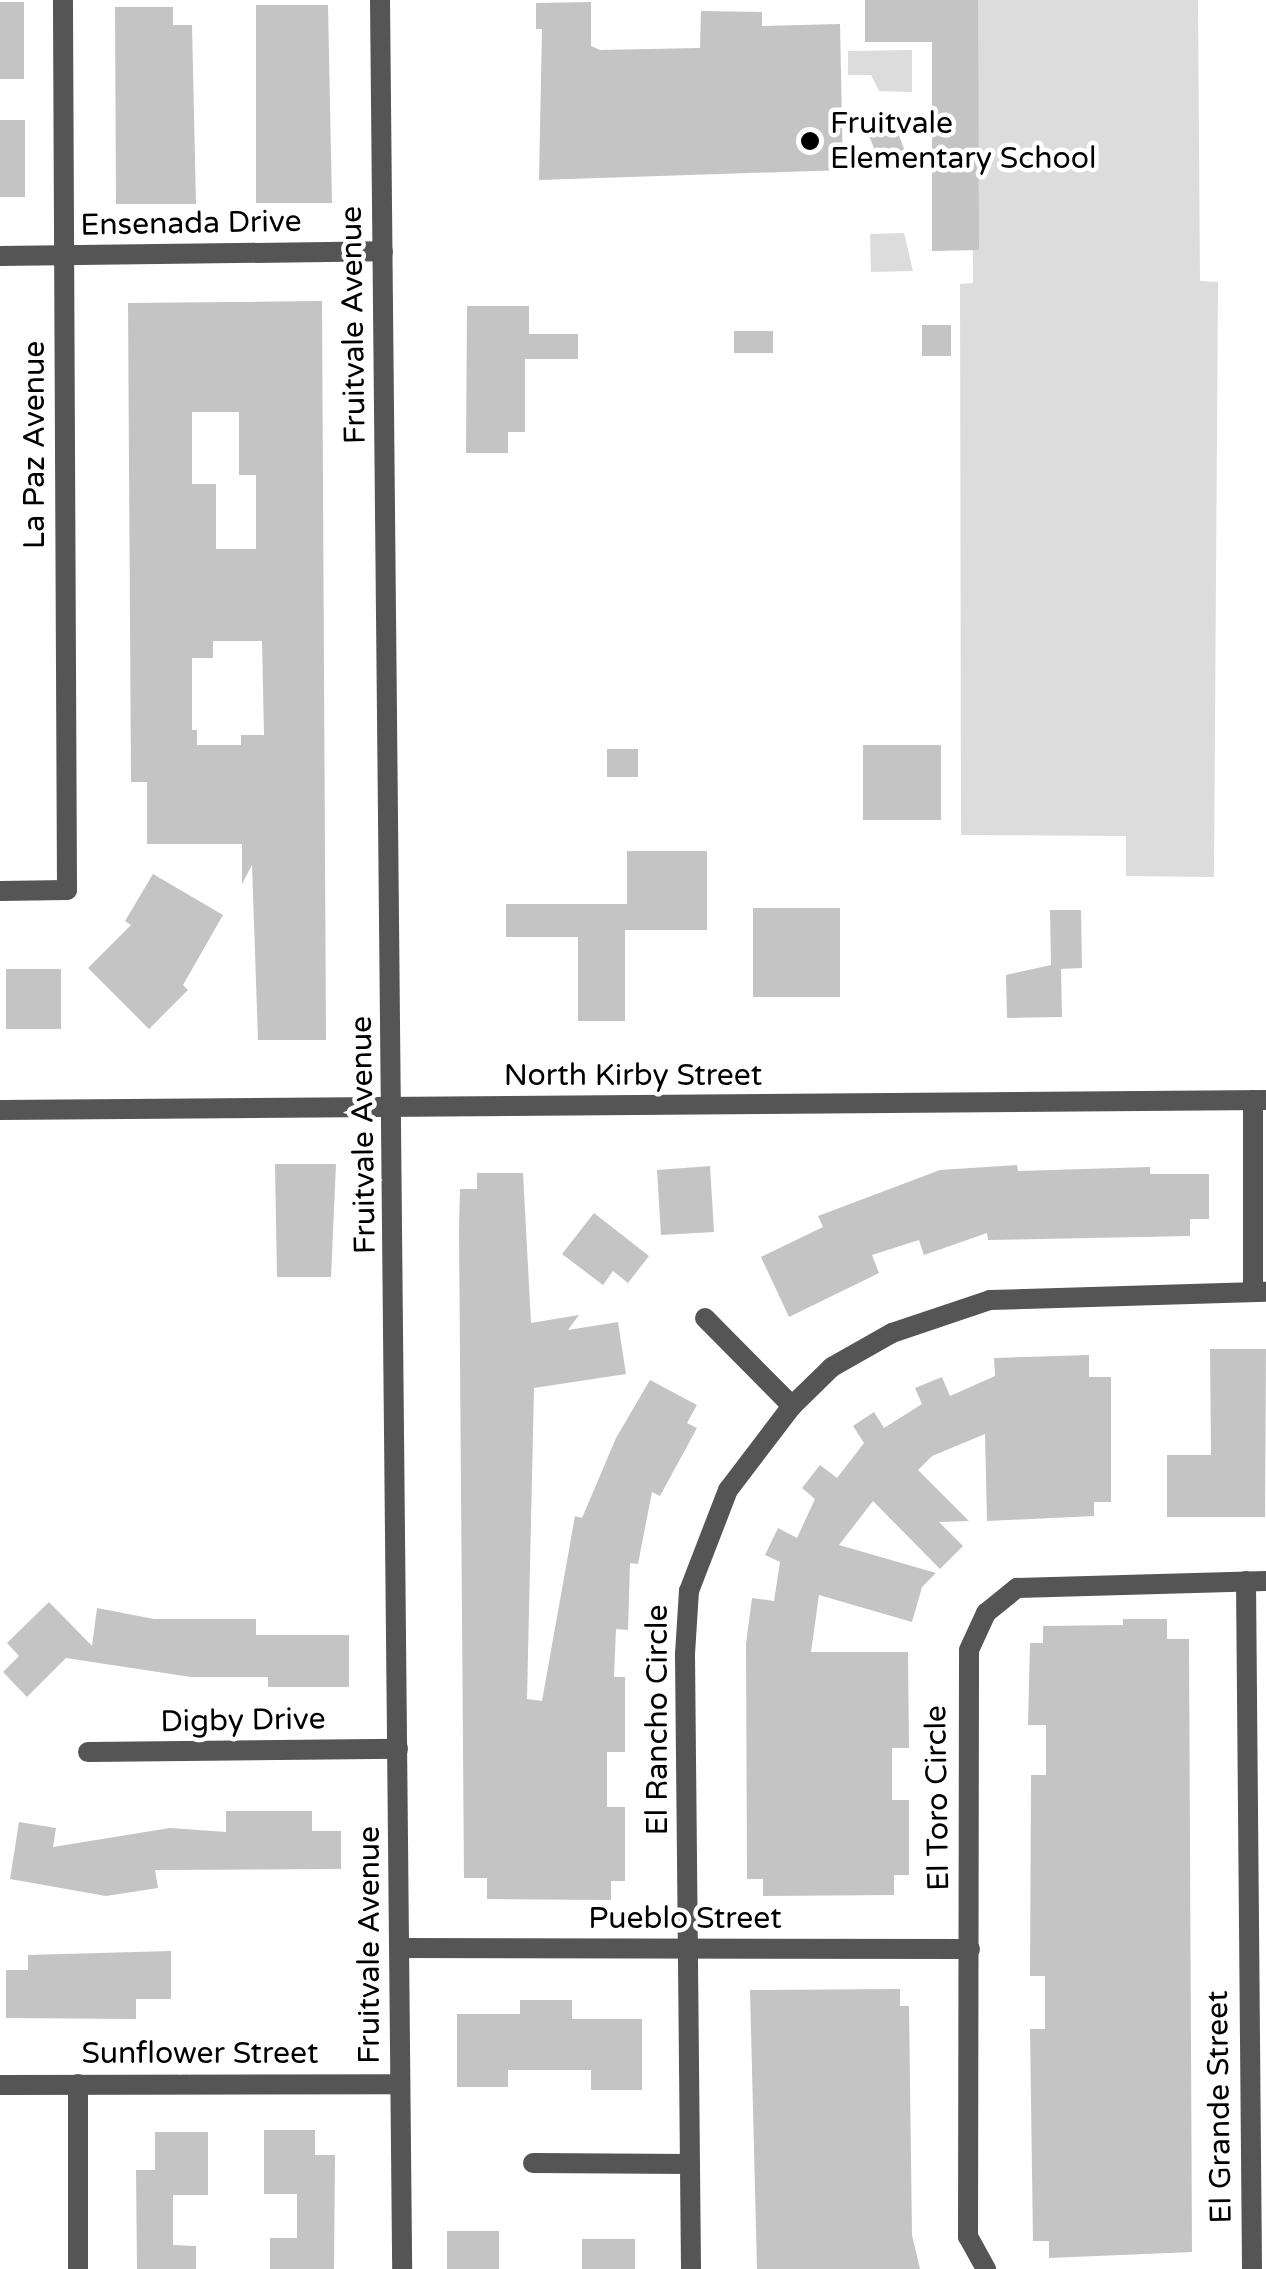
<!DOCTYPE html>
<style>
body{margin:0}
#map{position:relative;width:1266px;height:2269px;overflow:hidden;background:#fff;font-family:"Varela Round",sans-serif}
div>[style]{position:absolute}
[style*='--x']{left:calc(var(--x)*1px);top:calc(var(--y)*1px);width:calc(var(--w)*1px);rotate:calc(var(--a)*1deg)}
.green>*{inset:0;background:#dcdcdc}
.building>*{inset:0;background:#c4c4c4}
.minor>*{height:20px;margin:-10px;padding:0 10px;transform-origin:10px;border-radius:10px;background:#555}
.tertiary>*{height:20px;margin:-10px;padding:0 10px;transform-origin:10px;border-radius:10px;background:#555}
.dots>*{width:28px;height:28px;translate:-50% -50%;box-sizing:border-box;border:5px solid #fff;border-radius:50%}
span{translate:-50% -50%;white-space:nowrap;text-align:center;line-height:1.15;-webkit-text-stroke:9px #fff;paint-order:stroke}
.poi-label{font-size:30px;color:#000}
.left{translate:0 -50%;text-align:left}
.street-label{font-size:30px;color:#000}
</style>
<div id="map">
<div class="green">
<div style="clip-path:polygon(972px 0,1198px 0,1200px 281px,1218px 282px,1214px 877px,1126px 876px,1126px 836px,961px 835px,960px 284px,973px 283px)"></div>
<div style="clip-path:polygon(912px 50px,912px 92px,879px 91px,871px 75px,848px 75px,848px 51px)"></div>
<div style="clip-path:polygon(904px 233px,913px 271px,871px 272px,870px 234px)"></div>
</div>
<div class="building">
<div style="clip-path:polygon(865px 0,978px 0,979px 250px,932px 251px,932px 42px,865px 42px)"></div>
<div style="clip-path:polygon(0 2px,24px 2px,24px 79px,0 79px)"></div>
<div style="clip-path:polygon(591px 2px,591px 46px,600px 50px,700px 48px,701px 11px,762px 12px,762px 26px,840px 24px,843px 170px,539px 180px,542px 29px,536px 29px,536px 3px)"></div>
<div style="clip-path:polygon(256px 5px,328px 5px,332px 203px,256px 203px)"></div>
<div style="clip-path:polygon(115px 7px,173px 7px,173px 25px,192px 25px,196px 204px,116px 204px)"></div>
<div style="clip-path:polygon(0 120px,25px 120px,25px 197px,0 197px)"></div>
<div style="clip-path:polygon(894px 123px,905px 151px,879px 161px,868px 133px)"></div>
<div style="clip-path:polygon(evenodd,322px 301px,326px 1040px,258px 1040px,252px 865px,242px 884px,242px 844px,147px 844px,147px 782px,131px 782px,128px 303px,322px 301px,192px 412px,239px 412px,239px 475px,256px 475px,256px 549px,216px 549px,216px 484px,192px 484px,192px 412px,322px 301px,213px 641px,262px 641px,264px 735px,241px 735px,241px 745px,197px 745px,197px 730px,192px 730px,192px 658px,213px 658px,213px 641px)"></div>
<div style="clip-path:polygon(467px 306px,529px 306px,529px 334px,578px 334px,578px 359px,525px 359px,525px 432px,508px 432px,508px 453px,466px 453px)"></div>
<div style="clip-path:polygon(922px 325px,951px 325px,951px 356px,922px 356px)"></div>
<div style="clip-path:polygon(734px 331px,773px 331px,773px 353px,734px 353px)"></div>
<div style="clip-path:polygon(863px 745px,941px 745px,941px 820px,863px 820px)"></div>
<div style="clip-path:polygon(607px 749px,638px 749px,638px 777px,607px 777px)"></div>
<div style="clip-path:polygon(627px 851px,707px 851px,707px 930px,625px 930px,625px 1021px,578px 1021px,578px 937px,506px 937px,506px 904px,627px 904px)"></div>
<div style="clip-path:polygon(153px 874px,223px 915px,183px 985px,188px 990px,149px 1029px,88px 968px,131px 925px,125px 921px)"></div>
<div style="clip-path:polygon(753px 908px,840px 908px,840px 997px,753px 997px)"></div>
<div style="clip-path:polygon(1050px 910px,1081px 910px,1082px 968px,1061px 969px,1062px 1017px,1007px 1018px,1006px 975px,1051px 965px)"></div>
<div style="clip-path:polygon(6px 969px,61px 969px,61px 1029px,6px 1029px)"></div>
<div style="clip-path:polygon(275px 1164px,336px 1164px,331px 1277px,277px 1277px)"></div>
<div style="clip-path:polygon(1017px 1165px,1018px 1171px,1150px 1167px,1150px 1174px,1209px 1174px,1209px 1219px,1190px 1219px,1190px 1236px,988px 1240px,987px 1233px,924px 1255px,919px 1240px,872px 1255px,879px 1273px,789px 1317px,761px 1257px,823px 1227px,818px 1216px,940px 1170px)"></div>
<div style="clip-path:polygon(710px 1166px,714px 1232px,661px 1235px,657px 1170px)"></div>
<div style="clip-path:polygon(477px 1173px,523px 1173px,531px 1323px,579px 1315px,568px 1330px,618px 1322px,626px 1374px,534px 1388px,527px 1699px,542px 1701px,575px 1516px,582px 1518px,616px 1438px,650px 1380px,697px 1405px,687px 1423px,697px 1428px,660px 1496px,652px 1492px,638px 1564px,630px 1563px,628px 1630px,616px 1629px,614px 1677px,625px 1677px,625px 1752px,607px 1752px,607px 1807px,625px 1807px,625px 1881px,611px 1881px,611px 1900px,487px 1899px,487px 1878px,464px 1878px,459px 1230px,460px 1189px,477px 1189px)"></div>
<div style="clip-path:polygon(594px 1213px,649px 1256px,628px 1283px,613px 1271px,603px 1285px,562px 1254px)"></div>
<div style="clip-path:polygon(1210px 1349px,1266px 1349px,1265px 1517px,1167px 1517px,1167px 1455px,1211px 1455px)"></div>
<div style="clip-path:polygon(1089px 1355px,1089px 1377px,1111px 1377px,1111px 1502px,1094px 1502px,1094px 1516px,987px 1521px,985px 1434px,932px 1456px,918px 1470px,969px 1521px,939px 1522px,963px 1546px,940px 1569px,873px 1501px,839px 1545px,936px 1573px,922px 1587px,912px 1622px,819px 1595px,811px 1652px,908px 1652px,909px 1748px,892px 1748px,892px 1800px,909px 1800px,909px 1875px,894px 1875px,894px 1895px,763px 1896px,763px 1879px,747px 1879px,746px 1644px,752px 1598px,774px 1601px,780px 1562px,765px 1555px,778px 1528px,797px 1538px,815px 1499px,802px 1488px,820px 1465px,837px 1478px,864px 1443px,853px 1426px,874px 1412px,884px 1428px,922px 1404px,915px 1388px,942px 1377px,950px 1396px,995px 1376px,994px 1358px)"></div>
<div style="clip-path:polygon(49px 1602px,92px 1646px,97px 1608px,154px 1619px,256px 1619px,256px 1635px,349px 1635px,349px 1687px,268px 1687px,268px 1677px,191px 1677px,66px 1658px,27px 1697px,3px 1672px,19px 1656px,7px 1643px)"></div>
<div style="clip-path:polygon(1123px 1619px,1167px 1619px,1167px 1639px,1189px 1639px,1192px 2252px,1049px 2258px,1049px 2241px,1033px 2241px,1030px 2029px,1045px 2029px,1045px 1976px,1030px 1976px,1031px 1775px,1046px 1775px,1046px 1725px,1028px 1725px,1030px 1643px,1043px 1643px,1043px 1626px,1123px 1625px)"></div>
<div style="clip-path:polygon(226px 1811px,312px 1811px,312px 1831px,341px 1831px,341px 1869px,155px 1870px,158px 1888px,106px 1896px,10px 1879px,19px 1822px,56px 1828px,53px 1847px,170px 1828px,226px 1832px)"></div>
<div style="clip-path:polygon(171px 1951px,171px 1999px,136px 1999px,136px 2019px,6px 2018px,6px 1970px,28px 1970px,28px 1955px)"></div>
<div style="clip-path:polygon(900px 1989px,900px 2006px,909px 2006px,912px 2235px,920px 2269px,757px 2269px,750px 1990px)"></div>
<div style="clip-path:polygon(520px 2000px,572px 2000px,572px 2019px,642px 2019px,642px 2090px,591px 2090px,591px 2070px,508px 2070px,508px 2087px,457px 2087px,457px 2014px,520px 2014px)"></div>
<div style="clip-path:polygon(264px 2130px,315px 2130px,315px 2155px,335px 2155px,334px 2269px,270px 2269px,270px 2238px,297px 2238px,297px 2194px,264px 2194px)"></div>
<div style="clip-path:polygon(155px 2132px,208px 2132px,208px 2195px,173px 2195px,173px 2245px,196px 2246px,196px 2269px,137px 2269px,136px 2170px,155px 2170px)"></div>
<div style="clip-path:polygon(447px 2231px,499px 2231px,499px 2269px,447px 2269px)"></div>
<div style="clip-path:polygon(582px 2239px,635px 2239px,635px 2269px,582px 2269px)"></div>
</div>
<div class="minor">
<div style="--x:380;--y:0;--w:2269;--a:89.44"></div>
<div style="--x:0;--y:256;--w:383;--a:-0.7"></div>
<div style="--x:0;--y:891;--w:67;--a:-0.9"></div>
<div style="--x:67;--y:890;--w:890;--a:-90.26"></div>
<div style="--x:1253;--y:1100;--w:191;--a:90"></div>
<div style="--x:705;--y:1318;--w:124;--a:45.3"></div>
<div style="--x:1246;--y:1581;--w:688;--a:89.5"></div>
<div style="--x:88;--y:1752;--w:310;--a:-0.6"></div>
<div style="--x:400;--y:1948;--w:570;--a:0.1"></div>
<div style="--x:78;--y:2084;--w:185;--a:90"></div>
<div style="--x:0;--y:2085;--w:400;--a:-0.1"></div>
<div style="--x:533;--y:2163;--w:156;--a:0.4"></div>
<div style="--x:691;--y:2269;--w:615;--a:-90.56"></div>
<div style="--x:685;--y:1654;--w:63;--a:-86.4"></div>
<div style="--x:689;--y:1591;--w:108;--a:-68.9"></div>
<div style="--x:728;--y:1490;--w:106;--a:-52.7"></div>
<div style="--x:792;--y:1406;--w:56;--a:-44.3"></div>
<div style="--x:832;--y:1367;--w:69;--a:-29.5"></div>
<div style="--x:892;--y:1333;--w:103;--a:-18.6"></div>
<div style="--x:990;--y:1300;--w:276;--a:-1.7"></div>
<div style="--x:986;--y:2269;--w:37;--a:-119"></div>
<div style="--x:968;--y:2237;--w:587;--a:-89.9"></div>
<div style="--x:969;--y:1650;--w:41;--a:-65.3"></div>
<div style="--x:986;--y:1613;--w:40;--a:-39"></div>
<div style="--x:1017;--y:1588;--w:249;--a:-1.6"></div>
</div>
<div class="tertiary">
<div style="--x:0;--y:1110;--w:1266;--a:-0.45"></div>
</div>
<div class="dots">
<div style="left:810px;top:141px;background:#000"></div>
</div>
<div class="poi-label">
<span class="left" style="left:830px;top:141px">Fruitvale<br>Elementary School</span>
</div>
<div class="street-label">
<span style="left:191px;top:224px;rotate:-1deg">Ensenada Drive</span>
<span style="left:354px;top:325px;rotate:-91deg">Fruitvale Avenue</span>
<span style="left:35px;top:445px;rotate:-90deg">La Paz Avenue</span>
<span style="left:633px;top:1076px">North Kirby Street</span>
<span style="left:364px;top:1135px;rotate:-91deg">Fruitvale Avenue</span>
<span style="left:658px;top:1720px;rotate:-90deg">El Rancho Circle</span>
<span style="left:243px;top:1721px;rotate:-1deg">Digby Drive</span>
<span style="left:938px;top:1798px;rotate:-91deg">El Toro Circle</span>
<span style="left:685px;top:1919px">Pueblo Street</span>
<span style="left:370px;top:1945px;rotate:-90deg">Fruitvale Avenue</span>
<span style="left:200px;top:2054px">Sunflower Street</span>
<span style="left:1220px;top:2107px;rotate:-91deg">El Grande Street</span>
</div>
</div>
